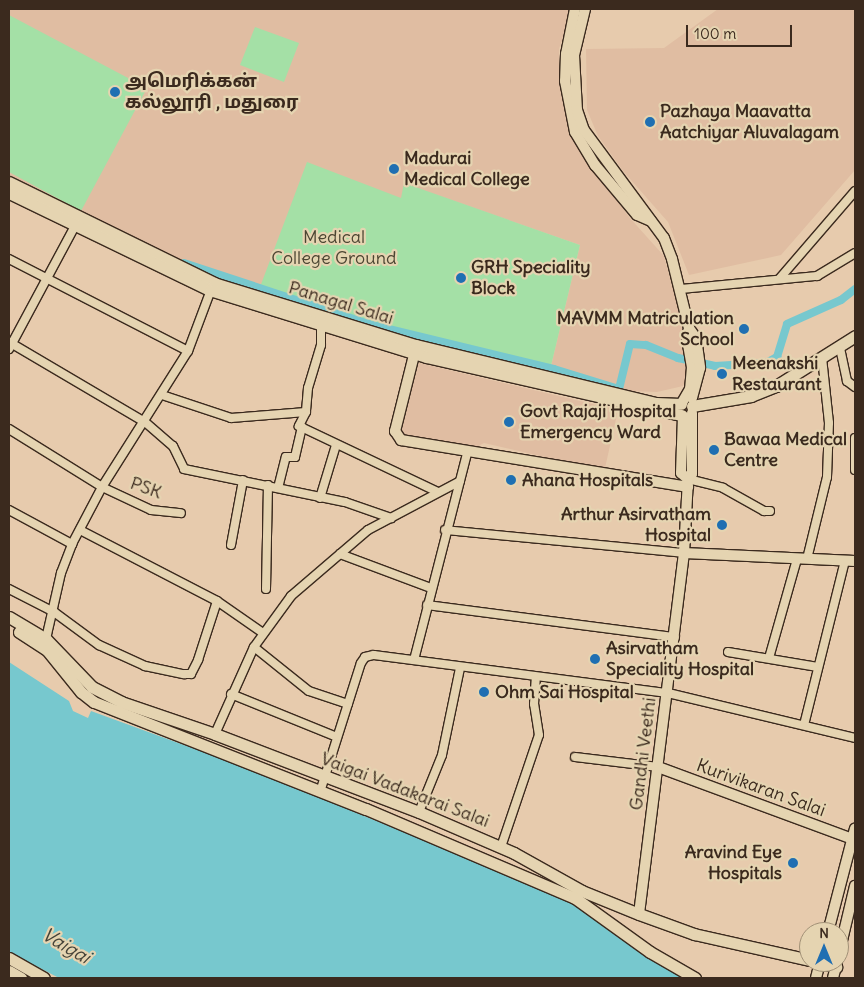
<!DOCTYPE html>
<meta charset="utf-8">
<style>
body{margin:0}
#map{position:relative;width:864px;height:987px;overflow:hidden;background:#e7cbad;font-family:Delius,"Noto Sans Tamil",sans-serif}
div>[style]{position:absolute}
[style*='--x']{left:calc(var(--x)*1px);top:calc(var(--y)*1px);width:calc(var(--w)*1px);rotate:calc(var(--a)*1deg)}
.built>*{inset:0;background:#e0bda2}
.green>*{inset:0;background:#a4e0a6}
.water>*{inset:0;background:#77c8ce}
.canal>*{height:8px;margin:-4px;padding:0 4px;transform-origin:4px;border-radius:4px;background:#77c8ce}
.roads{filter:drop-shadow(1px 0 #3b2a1e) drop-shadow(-1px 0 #3b2a1e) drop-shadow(0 1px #3b2a1e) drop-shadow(0 -1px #3b2a1e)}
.street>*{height:8px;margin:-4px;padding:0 4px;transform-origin:4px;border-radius:4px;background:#e5d4b1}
.secondary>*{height:10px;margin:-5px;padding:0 5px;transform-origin:5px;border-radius:5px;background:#e5d4b1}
.primary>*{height:11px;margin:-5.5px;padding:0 5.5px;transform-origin:5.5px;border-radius:5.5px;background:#e5d4b1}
.dots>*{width:14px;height:14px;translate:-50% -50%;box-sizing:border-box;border:2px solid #e5d4b1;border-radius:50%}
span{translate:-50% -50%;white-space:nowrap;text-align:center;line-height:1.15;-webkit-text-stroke:4.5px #e5d4b1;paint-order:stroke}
.poi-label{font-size:18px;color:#3b2a1e;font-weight:700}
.left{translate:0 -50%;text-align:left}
.right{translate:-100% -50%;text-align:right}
.park-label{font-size:18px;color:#4b4532}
.street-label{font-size:18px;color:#3b2a1e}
.water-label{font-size:19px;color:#444238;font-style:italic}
.frame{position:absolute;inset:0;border:10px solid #3b2a1e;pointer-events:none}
.north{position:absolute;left:799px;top:922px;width:50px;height:50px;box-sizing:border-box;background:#e5d4b1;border:1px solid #a19076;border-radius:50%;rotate:0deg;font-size:14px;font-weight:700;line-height:20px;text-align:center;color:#3b2a1e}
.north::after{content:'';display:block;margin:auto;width:18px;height:22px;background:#1f6fb2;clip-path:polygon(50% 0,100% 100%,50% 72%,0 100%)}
.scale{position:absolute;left:686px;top:25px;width:106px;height:22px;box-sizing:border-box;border:2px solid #3b2a1e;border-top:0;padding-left:6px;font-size:15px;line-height:18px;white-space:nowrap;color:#3b2a1e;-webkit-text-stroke:4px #e5d4b1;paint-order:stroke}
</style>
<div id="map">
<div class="built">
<div style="clip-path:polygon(9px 9px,572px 9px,559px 49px,559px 82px,570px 134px,629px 217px,664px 256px,684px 330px,690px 368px,683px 386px,657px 392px,630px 391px,551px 366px,580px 245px,405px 184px,375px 322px,164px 254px,9px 175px)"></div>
<div style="clip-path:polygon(718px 9px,855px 9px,855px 170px,781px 255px,689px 275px,668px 222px,623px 171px,598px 136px,587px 110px,586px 49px,664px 48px)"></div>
<div style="clip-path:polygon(415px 362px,618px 410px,605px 468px,600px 470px,484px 443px,467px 452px,401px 435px)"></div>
</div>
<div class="green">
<div style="clip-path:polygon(9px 15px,147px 88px,81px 211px,9px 172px)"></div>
<div style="clip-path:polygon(255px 27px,299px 43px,284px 82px,240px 65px)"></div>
<div style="clip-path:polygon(307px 162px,401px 198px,404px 183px,580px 245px,551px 366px,375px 322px,260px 287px)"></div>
</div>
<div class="water">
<div style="clip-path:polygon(9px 662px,69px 701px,73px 711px,88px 718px,91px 711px,244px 767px,548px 891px,584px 909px,685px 978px,59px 978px,9px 952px)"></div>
</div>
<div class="canal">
<div style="--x:184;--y:263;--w:194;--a:18.3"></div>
<div style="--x:368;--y:324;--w:191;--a:13.6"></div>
<div style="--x:554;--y:369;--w:68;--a:17.1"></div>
<div style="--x:619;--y:389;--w:46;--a:-76.3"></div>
<div style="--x:630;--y:344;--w:16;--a:4"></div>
<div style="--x:646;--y:345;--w:35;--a:22"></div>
<div style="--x:678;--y:358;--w:38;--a:12"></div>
<div style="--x:715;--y:366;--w:51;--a:-3.4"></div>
<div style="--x:766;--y:363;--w:13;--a:-29"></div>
<div style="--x:777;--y:357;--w:34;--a:-73"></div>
<div style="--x:787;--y:324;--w:59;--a:-24"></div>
<div style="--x:841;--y:300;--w:18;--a:-38"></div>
</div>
<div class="roads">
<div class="street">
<div style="--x:9;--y:259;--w:201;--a:27.2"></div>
<div style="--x:780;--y:278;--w:115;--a:-49.2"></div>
<div style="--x:681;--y:289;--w:137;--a:-5.5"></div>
<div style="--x:817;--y:276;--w:44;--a:-31.2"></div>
<div style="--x:321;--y:320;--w:25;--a:90"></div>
<div style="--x:321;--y:345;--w:45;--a:106.8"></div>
<div style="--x:308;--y:388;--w:24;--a:95"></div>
<div style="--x:306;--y:412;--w:16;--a:117"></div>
<div style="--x:299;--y:426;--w:154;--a:25.4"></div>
<div style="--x:9;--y:342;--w:158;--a:30.5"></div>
<div style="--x:145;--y:422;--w:37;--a:41"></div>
<div style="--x:173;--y:446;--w:25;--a:64"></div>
<div style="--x:184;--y:469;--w:164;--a:11.6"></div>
<div style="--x:345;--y:502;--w:49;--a:19.2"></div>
<div style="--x:840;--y:348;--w:34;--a:78"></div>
<div style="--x:847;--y:381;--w:10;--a:37"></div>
<div style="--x:9;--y:349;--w:144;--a:-61.8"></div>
<div style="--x:162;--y:395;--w:73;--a:18.4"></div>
<div style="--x:231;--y:418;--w:75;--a:-4.6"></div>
<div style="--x:9;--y:429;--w:110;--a:31.9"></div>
<div style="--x:102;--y:487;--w:54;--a:25.1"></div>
<div style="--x:151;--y:510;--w:30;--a:6"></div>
<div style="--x:855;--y:438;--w:32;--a:90"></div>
<div style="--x:688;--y:479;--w:36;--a:14"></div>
<div style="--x:723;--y:488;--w:47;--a:29.3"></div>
<div style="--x:764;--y:511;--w:6;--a:0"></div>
<div style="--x:278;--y:488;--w:32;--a:-76"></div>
<div style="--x:286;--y:457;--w:9;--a:0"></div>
<div style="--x:295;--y:457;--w:31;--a:-77"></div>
<div style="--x:320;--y:498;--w:55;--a:-73.2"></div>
<div style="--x:9;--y:510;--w:72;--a:28.4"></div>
<div style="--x:80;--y:530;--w:154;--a:27.4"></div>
<div style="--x:217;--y:601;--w:56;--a:34.8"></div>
<div style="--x:445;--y:530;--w:240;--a:5.5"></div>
<div style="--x:231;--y:545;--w:66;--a:-79.5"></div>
<div style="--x:340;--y:554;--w:97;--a:20.5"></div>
<div style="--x:807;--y:559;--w:84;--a:-76.3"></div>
<div style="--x:827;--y:477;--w:54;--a:-87.9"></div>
<div style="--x:829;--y:423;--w:65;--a:-96.1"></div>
<div style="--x:9;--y:589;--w:51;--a:27.1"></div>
<div style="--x:54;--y:612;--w:56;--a:36.3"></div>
<div style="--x:99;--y:645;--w:51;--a:24.5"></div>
<div style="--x:145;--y:666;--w:40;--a:12"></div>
<div style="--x:184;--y:674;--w:7;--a:0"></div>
<div style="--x:191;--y:674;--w:16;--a:-63"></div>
<div style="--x:198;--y:660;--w:62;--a:-72.1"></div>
<div style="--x:266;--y:589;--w:104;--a:-88.9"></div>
<div style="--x:427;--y:605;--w:250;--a:7.4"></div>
<div style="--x:46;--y:639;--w:68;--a:-77.2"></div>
<div style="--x:61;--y:573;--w:31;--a:-69"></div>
<div style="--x:72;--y:544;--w:64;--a:-62.2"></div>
<div style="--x:102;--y:487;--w:161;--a:-57.7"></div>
<div style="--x:188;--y:351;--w:68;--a:-69.4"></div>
<div style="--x:254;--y:647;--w:70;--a:38.7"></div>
<div style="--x:309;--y:691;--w:41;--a:18.4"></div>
<div style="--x:728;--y:652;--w:91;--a:9.5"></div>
<div style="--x:769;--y:658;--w:103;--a:-74.2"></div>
<div style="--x:414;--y:660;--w:214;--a:-75.6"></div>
<div style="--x:231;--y:694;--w:114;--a:22.1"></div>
<div style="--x:804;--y:725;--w:169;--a:-76"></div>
<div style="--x:215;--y:734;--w:95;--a:-65.9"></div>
<div style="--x:254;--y:647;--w:63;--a:-54"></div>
<div style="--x:291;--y:596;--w:101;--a:-40.6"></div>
<div style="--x:368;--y:530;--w:104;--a:-28"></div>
<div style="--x:575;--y:757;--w:84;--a:6.9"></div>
<div style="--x:320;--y:792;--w:135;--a:-72.4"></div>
<div style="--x:361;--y:663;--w:7;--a:-56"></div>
<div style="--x:365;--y:657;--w:9;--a:-13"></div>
<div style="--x:374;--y:655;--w:296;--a:7.4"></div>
<div style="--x:668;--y:693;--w:192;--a:13.5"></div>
<div style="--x:419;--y:812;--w:61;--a:-68"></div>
<div style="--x:442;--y:755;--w:89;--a:-78.3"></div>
<div style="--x:501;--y:847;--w:118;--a:-71.3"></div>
<div style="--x:539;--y:735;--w:31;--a:-99"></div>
<div style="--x:534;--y:704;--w:27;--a:-86"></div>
</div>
<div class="secondary">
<div style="--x:575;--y:9;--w:46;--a:101.3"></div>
<div style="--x:566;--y:54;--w:27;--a:92"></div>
<div style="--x:565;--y:81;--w:52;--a:78.9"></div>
<div style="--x:575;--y:132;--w:39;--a:59"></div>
<div style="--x:595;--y:165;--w:65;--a:50"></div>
<div style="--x:637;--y:215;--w:15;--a:23"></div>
<div style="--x:585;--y:9;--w:47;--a:103.4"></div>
<div style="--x:574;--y:55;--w:55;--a:86.9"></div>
<div style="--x:577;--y:110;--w:21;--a:71"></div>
<div style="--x:584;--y:130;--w:134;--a:53.5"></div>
<div style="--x:664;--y:238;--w:22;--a:69"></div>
<div style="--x:672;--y:259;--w:71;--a:76.2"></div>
<div style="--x:689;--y:328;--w:11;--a:100"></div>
<div style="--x:687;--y:339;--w:28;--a:80"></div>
<div style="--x:692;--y:367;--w:22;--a:95"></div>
<div style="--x:690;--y:389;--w:16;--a:120"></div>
<div style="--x:689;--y:328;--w:12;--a:55"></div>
<div style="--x:696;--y:338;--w:30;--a:82"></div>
<div style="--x:700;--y:368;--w:31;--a:105"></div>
<div style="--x:416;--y:347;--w:87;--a:104"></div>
<div style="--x:395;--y:431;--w:11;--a:56"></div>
<div style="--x:401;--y:440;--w:291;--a:9.3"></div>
<div style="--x:683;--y:416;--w:57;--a:92"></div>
<div style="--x:681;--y:473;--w:9;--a:41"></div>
<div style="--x:684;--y:553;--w:171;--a:2.7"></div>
<div style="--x:658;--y:767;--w:210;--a:20.3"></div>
<div style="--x:639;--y:914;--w:364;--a:-82.9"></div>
<div style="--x:684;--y:553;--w:74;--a:-86.9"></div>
<div style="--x:688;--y:479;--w:6;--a:-51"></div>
<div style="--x:692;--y:474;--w:61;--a:-90"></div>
<div style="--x:828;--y:932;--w:107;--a:-75.4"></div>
<div style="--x:839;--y:953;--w:69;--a:-76.6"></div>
<div style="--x:816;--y:978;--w:16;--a:-76"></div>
<div style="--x:833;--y:978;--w:16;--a:-76"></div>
</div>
<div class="primary">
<div style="--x:9;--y:182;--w:229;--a:26.2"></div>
<div style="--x:214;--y:283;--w:211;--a:17.1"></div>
<div style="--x:416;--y:345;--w:247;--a:13.6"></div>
<div style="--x:656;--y:403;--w:25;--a:2"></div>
<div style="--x:9;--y:193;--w:223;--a:25.8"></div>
<div style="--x:210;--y:290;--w:226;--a:17.2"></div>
<div style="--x:426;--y:357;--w:262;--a:12.8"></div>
<div style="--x:692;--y:406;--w:60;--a:-9.6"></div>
<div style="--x:751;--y:396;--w:27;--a:-22"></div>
<div style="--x:776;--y:386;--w:93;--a:-32.3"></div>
<div style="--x:9;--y:617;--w:43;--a:30.7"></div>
<div style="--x:46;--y:639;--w:66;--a:46.2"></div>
<div style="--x:92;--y:687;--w:33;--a:27"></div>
<div style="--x:121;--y:702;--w:99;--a:18.8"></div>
<div style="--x:215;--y:734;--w:218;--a:20.9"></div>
<div style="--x:419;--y:812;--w:103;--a:23.3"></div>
<div style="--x:514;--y:853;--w:78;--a:29.2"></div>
<div style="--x:582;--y:891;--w:61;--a:22"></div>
<div style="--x:639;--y:914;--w:59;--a:20"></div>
<div style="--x:694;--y:934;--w:118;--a:12.7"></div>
<div style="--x:19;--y:632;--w:33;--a:33"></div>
<div style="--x:47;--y:650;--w:54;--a:51"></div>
<div style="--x:81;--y:692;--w:16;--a:38"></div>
<div style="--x:94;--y:702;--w:292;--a:21.5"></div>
<div style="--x:366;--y:809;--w:227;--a:23.1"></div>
<div style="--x:575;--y:898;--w:92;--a:35.8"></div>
<div style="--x:650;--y:952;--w:52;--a:30"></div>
<div style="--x:9;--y:958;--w:40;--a:29.7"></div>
<div style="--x:819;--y:962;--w:18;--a:16"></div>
<div style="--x:9;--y:971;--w:14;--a:30"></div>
</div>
</div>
<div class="dots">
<div style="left:115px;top:92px;background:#1f6fb2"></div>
<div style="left:650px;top:122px;background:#1f6fb2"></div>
<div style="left:394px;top:169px;background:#1f6fb2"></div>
<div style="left:461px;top:278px;background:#1f6fb2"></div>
<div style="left:744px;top:329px;background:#1f6fb2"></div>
<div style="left:722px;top:374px;background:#1f6fb2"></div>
<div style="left:509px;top:422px;background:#1f6fb2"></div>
<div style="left:714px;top:450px;background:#1f6fb2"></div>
<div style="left:511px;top:480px;background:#1f6fb2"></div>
<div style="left:722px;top:525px;background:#1f6fb2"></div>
<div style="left:595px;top:659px;background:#1f6fb2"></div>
<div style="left:484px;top:692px;background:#1f6fb2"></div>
<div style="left:793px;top:863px;background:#1f6fb2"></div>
</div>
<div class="poi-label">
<span class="left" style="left:125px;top:92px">அமெரிக்கன்<br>கல்லூரி , மதுரை</span>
<span class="left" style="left:660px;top:122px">Pazhaya Maavatta<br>Aatchiyar Aluvalagam</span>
<span class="left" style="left:404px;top:169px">Madurai<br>Medical College</span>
<span class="left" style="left:471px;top:278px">GRH Speciality<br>Block</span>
<span class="right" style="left:734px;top:329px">MAVMM Matriculation<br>School</span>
<span class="left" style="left:732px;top:374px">Meenakshi<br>Restaurant</span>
<span class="left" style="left:520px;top:422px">Govt Rajaji Hospital<br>Emergency Ward</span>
<span class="left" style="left:724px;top:450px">Bawaa Medical<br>Centre</span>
<span class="left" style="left:522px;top:480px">Ahana Hospitals</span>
<span class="right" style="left:711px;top:525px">Arthur Asirvatham<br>Hospital</span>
<span class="left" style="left:606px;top:659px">Asirvatham<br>Speciality Hospital</span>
<span class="left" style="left:495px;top:692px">Ohm Sai Hospital</span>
<span class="right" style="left:782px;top:863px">Aravind Eye<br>Hospitals</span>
</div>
<div class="park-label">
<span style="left:334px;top:248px">Medical<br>College Ground</span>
</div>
<div class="street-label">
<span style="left:341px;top:303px;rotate:17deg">Panagal Salai</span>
<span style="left:146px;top:488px;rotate:20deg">PSK</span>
<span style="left:643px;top:754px;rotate:-83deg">Gandhi Veethi</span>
<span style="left:761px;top:788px;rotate:20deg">Kurivikaran Salai</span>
<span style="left:405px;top:790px;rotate:21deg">Vaigai Vadakarai Salai</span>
</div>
<div class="water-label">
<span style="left:66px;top:946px;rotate:30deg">Vaigai</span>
</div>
<div class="frame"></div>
<div class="north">N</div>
<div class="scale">100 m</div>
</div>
